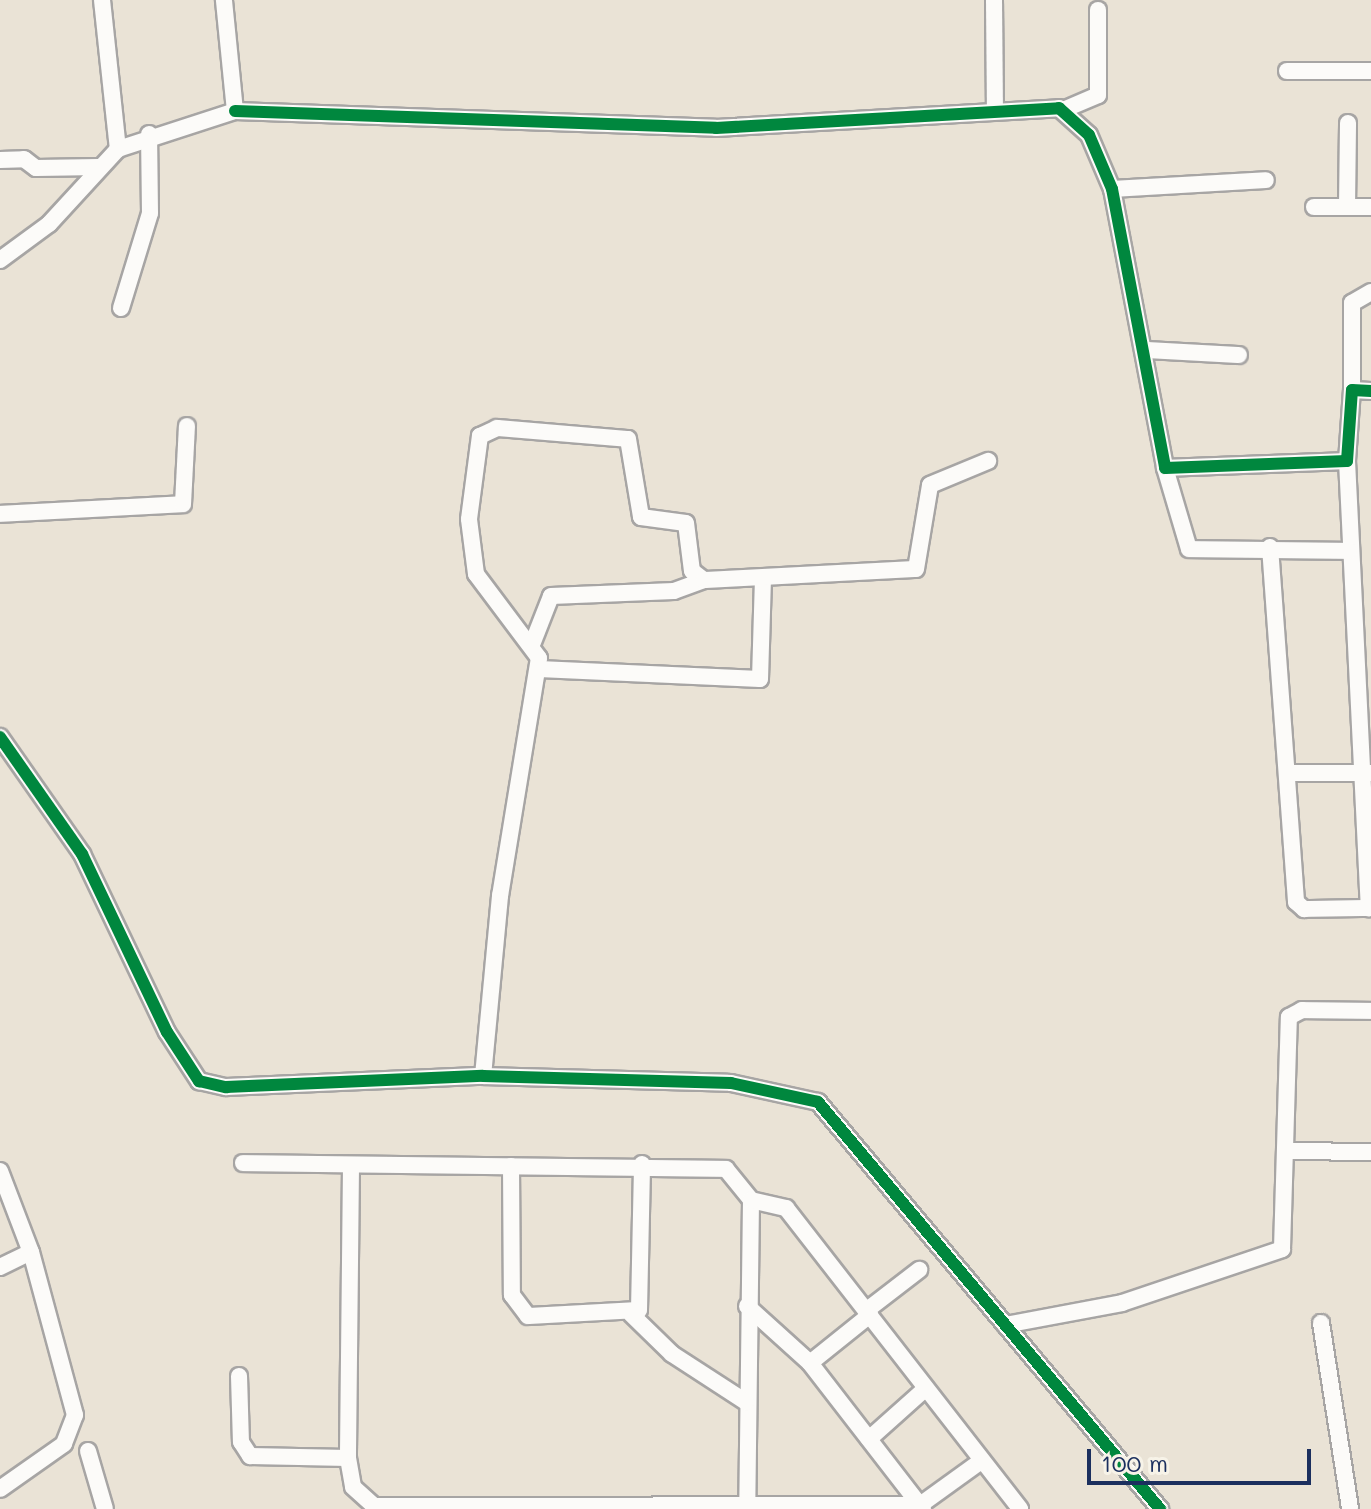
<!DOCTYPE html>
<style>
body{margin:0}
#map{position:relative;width:1371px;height:1509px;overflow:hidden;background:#eae3d6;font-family:Mali,sans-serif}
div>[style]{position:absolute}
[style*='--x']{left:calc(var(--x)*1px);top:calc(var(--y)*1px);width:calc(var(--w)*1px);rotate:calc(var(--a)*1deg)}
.roads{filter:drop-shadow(2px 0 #a7a5a4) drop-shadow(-2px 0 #a7a5a4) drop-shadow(0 2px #a7a5a4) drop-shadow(0 -2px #a7a5a4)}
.minor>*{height:16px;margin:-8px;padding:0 8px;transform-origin:8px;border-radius:8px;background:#fcfbf9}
.cycleway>*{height:12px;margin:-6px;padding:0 6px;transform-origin:6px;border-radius:6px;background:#00873e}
span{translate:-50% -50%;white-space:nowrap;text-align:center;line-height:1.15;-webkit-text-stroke:6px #f7f3e8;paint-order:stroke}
.scale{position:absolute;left:1087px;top:1449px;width:224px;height:36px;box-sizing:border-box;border:4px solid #1b2f5e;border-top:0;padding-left:10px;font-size:24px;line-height:28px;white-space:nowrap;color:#1b2f5e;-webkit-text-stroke:6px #f7f3e8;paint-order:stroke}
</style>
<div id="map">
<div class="roads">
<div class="minor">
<div style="--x:102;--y:0;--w:150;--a:83.9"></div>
<div style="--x:994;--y:0;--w:110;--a:89.5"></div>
<div style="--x:1287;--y:71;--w:84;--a:0"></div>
<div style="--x:1063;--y:110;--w:38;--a:-23"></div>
<div style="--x:1098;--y:95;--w:85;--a:-90"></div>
<div style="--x:235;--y:111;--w:481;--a:2"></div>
<div style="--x:716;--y:128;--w:344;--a:-3.3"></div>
<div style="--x:1059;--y:108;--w:40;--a:42"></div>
<div style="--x:1089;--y:135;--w:59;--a:66.9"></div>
<div style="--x:1112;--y:189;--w:284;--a:79.2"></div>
<div style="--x:1165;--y:468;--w:182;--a:-2.2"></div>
<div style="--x:1347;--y:461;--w:71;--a:-86"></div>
<div style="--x:1352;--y:390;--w:19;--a:3"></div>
<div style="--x:0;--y:160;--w:24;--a:-2"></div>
<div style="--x:24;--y:159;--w:15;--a:37"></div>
<div style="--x:36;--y:168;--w:63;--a:-0.9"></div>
<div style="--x:1112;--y:189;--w:154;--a:-3.3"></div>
<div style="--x:1314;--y:207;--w:57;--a:0"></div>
<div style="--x:1347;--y:207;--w:84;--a:-89.3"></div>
<div style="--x:0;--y:260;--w:61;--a:-36.3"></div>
<div style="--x:49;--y:224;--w:102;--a:-47.4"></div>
<div style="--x:118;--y:149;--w:123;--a:-18"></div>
<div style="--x:235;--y:111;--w:112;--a:-95.7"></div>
<div style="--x:121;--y:308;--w:99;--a:-73"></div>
<div style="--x:150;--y:213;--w:79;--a:-90.7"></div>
<div style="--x:1146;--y:350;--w:93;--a:3.1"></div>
<div style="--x:1352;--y:390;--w:87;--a:-90"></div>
<div style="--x:1352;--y:303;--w:22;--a:-30"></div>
<div style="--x:1347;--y:461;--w:448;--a:87.2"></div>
<div style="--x:1165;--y:468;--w:84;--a:73.5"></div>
<div style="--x:1189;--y:549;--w:160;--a:0.7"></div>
<div style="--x:0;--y:514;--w:183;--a:-3.1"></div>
<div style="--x:183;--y:504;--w:78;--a:-87.1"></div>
<div style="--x:1270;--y:547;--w:356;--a:85.8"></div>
<div style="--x:1296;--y:902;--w:11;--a:41"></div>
<div style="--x:1304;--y:909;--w:67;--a:-0.9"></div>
<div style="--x:533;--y:642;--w:49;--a:-68.6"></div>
<div style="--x:551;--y:596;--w:123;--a:-2.3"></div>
<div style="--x:674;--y:591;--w:32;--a:-20"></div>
<div style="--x:539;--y:669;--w:221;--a:2.6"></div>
<div style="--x:760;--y:679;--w:99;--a:-88.3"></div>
<div style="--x:0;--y:737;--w:143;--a:55"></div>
<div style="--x:82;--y:854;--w:197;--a:64.5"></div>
<div style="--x:167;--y:1032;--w:59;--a:56.9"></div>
<div style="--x:199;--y:1081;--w:28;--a:13"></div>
<div style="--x:226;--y:1087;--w:257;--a:-2.5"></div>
<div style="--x:483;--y:1076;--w:248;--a:1.6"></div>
<div style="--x:731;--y:1083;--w:89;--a:12.3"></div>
<div style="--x:818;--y:1102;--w:532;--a:49.96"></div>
<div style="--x:1290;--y:773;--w:81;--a:0"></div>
<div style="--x:483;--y:1076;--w:181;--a:-84.6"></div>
<div style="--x:500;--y:896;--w:241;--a:-80.7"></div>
<div style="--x:539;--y:658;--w:105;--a:-126.9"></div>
<div style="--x:476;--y:574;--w:55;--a:-97.3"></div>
<div style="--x:469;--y:519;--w:84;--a:-82.5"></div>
<div style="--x:480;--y:436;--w:19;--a:-25"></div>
<div style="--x:497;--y:428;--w:131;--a:4.8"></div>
<div style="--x:628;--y:439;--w:79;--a:80.5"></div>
<div style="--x:641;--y:517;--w:45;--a:7.6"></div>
<div style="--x:686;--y:523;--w:48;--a:82.9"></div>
<div style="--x:692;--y:571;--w:15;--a:37"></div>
<div style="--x:704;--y:580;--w:212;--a:-3"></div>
<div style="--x:916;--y:569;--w:85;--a:-80.5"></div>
<div style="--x:930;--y:485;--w:63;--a:-22.5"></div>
<div style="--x:1289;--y:1151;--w:82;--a:0.7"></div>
<div style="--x:243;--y:1163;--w:483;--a:0.7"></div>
<div style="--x:726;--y:1169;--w:40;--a:51"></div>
<div style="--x:751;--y:1200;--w:309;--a:90.7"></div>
<div style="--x:351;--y:1166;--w:292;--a:90.6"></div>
<div style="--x:348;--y:1458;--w:29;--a:80"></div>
<div style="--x:353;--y:1487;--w:28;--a:42"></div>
<div style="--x:374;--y:1506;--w:546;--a:-0.1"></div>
<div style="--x:920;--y:1505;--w:75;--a:-35.8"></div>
<div style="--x:511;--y:1166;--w:129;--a:89.6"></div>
<div style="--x:512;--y:1295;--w:26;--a:53"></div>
<div style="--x:528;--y:1316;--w:111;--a:-3.1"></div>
<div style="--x:639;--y:1310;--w:146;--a:-88.8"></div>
<div style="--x:0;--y:1171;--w:87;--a:69.1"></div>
<div style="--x:31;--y:1252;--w:169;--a:74.9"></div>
<div style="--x:75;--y:1415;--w:31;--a:111"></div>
<div style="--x:64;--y:1444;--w:78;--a:144.9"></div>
<div style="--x:751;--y:1200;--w:36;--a:13"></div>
<div style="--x:786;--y:1208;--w:381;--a:52.1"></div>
<div style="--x:0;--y:1267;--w:34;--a:-26"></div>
<div style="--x:747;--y:1306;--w:85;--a:42.1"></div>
<div style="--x:810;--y:1363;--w:185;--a:52.3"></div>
<div style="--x:867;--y:1310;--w:66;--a:-37.6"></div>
<div style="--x:631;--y:1314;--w:57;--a:44.3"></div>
<div style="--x:672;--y:1354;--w:88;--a:33"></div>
<div style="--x:1321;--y:1323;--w:188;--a:81.1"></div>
<div style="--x:1005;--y:1325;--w:119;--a:-10.6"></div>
<div style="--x:1122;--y:1303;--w:169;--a:-18.6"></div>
<div style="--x:1282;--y:1249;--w:232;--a:-88.3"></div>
<div style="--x:1289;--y:1017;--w:15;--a:-28"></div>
<div style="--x:1302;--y:1010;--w:69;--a:0.8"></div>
<div style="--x:810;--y:1363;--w:77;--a:-38.7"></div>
<div style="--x:239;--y:1376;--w:66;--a:88.3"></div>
<div style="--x:241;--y:1442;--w:17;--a:57"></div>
<div style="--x:250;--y:1456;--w:98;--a:1.2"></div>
<div style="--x:869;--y:1439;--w:76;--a:-41.8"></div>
<div style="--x:88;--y:1451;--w:60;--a:73.7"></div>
</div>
</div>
<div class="cycleway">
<div style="--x:235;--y:111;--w:481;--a:2"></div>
<div style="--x:716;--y:128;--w:344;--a:-3.3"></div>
<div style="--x:1059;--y:108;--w:40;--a:42"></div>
<div style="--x:1089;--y:135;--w:59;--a:66.9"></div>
<div style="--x:1112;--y:189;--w:284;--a:79.2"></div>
<div style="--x:1165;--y:468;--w:182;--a:-2.2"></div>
<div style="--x:1347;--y:461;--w:71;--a:-86"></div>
<div style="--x:1352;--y:390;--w:19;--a:3"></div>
<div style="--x:0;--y:737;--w:143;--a:55"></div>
<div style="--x:82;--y:854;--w:197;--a:64.5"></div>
<div style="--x:167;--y:1032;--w:59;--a:56.9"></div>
<div style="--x:199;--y:1081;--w:28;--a:13"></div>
<div style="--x:226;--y:1087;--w:257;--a:-2.5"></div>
<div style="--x:483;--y:1076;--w:248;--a:1.6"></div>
<div style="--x:731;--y:1083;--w:89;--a:12.3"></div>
<div style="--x:818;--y:1102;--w:532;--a:49.96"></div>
</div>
<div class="scale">100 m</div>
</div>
